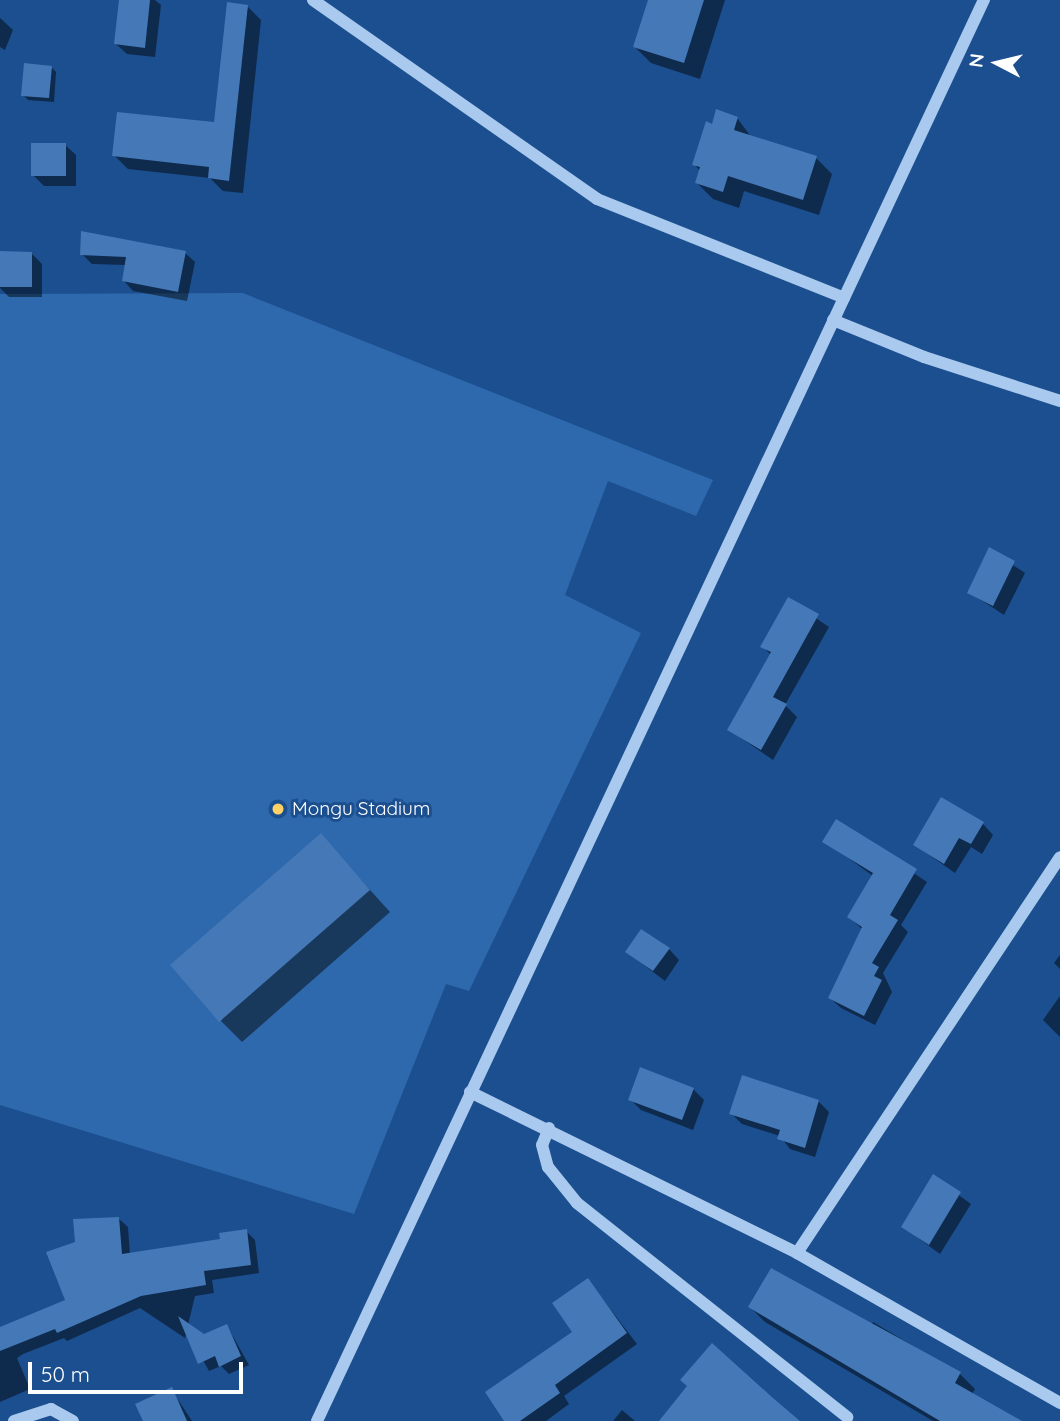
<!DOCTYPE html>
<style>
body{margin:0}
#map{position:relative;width:1060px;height:1421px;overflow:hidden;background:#1b4f8f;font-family:Quicksand,sans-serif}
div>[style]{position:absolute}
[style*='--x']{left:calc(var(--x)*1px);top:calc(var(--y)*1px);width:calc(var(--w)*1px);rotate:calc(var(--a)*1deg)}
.green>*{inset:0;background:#2e69ad}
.shadow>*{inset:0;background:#0007}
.building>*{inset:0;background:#4478b7}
.minor>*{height:12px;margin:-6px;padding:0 6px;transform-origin:6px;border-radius:6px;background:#a9c9ee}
.dots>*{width:19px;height:19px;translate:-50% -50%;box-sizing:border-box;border:4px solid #1b4f8f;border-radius:50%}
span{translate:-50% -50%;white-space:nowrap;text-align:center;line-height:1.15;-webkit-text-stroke:6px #1b4f8f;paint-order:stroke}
.poi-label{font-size:19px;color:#fff}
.left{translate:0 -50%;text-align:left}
.north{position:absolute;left:962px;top:28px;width:70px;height:70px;-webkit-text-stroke:5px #1b4f8f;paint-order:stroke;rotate:277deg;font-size:19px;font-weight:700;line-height:28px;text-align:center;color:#fff}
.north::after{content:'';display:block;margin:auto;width:24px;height:32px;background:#fff;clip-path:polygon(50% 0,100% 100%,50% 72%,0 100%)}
.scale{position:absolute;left:28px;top:1362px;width:215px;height:32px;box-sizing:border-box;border:4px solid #fff;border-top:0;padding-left:9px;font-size:21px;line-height:24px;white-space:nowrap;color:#fff;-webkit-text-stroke:5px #1b4f8f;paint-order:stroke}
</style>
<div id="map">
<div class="green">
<div style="clip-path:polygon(243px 293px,713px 480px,696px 516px,608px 481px,565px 595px,641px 633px,469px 991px,446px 984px,354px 1214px,0 1105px,0 294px)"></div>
</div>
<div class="shadow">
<div style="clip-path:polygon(121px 0,155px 0,161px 5px,155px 57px,127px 54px,116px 44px)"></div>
<div style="clip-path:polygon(650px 0,725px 0,700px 79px,651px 63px,635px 47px)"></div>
<div style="clip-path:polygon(248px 7px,261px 20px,243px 193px,223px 191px,210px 178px,128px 169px,114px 155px,215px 124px)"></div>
<div style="clip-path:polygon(0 18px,13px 30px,5px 50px,0 47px)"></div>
<div style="clip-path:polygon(51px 67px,56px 72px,54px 102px,28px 100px,23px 95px)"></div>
<div style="clip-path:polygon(737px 118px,752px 138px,816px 158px,832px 174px,819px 215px,744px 191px,739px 208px,713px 199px,697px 183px,700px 171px,694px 164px,713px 126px)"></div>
<div style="clip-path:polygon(65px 145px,76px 155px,76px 186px,44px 186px,33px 175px)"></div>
<div style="clip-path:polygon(0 253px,31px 253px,42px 264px,42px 297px,9px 297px,0 288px)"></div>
<div style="clip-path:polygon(185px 253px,195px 262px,187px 301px,133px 291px,124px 281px,126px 265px,92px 264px,82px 254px)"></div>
<div style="clip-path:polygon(990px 550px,1025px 573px,1004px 615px,969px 592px)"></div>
<div style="clip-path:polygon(789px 600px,829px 627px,785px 705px,797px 717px,773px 760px,729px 730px,771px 655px,762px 646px)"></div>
<div style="clip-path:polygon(837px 822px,927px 882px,901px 925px,908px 932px,883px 973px,892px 992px,875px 1025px,841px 1008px,830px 998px,863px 930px,849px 917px,873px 876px,825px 841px)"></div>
<div style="clip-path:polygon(983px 824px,993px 835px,982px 854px,971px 847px,955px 873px,915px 845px)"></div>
<div style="clip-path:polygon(321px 836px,390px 912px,242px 1042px,221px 1021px)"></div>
<div style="clip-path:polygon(669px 949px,679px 960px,665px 981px,627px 952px)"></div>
<div style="clip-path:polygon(1060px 955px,1060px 969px,1054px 963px)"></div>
<div style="clip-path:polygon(1060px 996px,1060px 1037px,1043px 1020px)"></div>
<div style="clip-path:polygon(743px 1077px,819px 1102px,829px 1112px,815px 1157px,790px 1149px,780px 1136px,742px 1124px,731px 1113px)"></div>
<div style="clip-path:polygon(693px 1089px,704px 1100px,693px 1130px,641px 1110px,630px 1099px)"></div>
<div style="clip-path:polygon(934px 1177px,971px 1204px,940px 1254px,903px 1227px)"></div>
<div style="clip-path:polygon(119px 1219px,128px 1227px,130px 1255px,222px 1240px,246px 1231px,255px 1240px,259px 1273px,212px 1280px,214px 1293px,195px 1296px,188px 1325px,204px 1336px,227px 1326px,249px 1365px,229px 1374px,221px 1366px,209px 1371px,187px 1331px,185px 1338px,140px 1308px,67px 1341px,64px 1338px,23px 1354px,17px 1358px,30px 1389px,0 1402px,0 1329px,67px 1301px,76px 1243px)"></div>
<div style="clip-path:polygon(588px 1280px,637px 1344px,564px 1396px,569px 1404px,546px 1421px,507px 1421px,575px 1332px)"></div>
<div style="clip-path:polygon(750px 1307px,870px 1327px,873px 1322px,960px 1374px,975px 1389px,972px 1394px,1017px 1421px,933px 1421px,765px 1322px)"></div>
<div style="clip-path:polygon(171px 1389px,192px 1421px,145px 1421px)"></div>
<div style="clip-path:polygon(622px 1410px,635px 1421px,613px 1421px)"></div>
</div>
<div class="building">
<div style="clip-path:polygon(119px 0,150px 0,145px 48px,114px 44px)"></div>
<div style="clip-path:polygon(648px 0,704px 0,684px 63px,633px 47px)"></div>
<div style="clip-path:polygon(227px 2px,248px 5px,229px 181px,208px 178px,209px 167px,112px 156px,117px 112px,214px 122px)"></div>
<div style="clip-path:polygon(24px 63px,52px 66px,49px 98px,21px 96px)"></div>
<div style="clip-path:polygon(716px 109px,738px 117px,734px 130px,817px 156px,803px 200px,728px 176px,723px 192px,695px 183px,700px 167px,692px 165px,706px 121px,712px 124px)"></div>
<div style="clip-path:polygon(31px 143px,66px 143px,66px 176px,31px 176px)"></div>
<div style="clip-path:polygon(81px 231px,186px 251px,178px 292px,122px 281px,126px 257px,80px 255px)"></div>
<div style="clip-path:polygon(0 251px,32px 252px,32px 287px,0 287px)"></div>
<div style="clip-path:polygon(989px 547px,1015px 561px,993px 606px,967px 593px)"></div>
<div style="clip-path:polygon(788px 597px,819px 614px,773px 697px,787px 704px,761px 750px,727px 730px,771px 652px,760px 647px)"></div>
<div style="clip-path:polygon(941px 797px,984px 822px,971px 844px,959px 838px,944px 864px,913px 845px)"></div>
<div style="clip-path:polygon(836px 819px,917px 869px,890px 915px,898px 920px,872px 963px,879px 967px,874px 976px,882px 980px,864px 1016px,828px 998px,862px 927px,847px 917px,873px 873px,822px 842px)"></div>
<div style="clip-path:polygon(321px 833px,370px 890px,219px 1022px,170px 965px)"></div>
<div style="clip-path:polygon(641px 929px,670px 948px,653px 971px,625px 952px)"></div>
<div style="clip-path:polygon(640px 1067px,694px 1088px,682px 1120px,628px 1100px)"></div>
<div style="clip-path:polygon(742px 1075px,819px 1100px,805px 1148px,777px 1139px,780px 1130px,729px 1114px)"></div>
<div style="clip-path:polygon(933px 1174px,961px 1192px,929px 1245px,901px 1227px)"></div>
<div style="clip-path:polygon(119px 1217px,122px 1254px,220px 1239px,219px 1233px,247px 1229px,251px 1265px,204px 1271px,206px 1285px,141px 1296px,57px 1333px,55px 1329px,0 1351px,0 1327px,65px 1300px,46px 1252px,75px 1242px,73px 1219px)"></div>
<div style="clip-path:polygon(771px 1268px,961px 1372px,955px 1383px,1022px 1421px,940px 1421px,748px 1307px)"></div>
<div style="clip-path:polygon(588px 1278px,627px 1333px,555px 1385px,560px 1393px,520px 1421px,504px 1421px,485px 1392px,572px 1332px,552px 1303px)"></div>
<div style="clip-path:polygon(178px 1316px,204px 1334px,227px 1324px,241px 1356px,219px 1367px,215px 1356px,198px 1364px)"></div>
<div style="clip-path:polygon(712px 1343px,773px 1398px,800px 1421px,659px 1421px,687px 1386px,680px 1380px)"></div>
<div style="clip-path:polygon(172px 1387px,187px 1421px,143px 1421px,135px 1404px)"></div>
</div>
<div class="minor">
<div style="--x:313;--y:0;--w:347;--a:35"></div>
<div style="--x:597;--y:199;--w:266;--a:21.8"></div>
<div style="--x:833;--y:320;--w:98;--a:22.1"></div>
<div style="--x:924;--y:357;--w:143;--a:17.9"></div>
<div style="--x:470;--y:1092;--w:364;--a:26.2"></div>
<div style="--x:797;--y:1253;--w:303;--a:29.7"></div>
<div style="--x:549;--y:1128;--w:18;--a:112"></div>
<div style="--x:542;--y:1145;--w:23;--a:75"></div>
<div style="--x:548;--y:1167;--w:46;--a:51.1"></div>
<div style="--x:577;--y:1203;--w:345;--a:38.4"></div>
<div style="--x:797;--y:1253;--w:475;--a:-56.4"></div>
<div style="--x:14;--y:1421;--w:39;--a:-18"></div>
<div style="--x:51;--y:1409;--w:25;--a:29"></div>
<div style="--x:317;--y:1421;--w:1570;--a:-64.86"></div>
</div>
<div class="dots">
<div style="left:278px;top:809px;background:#ffd166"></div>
</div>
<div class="poi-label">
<span class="left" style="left:292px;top:809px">Mongu Stadium</span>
</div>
<div class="north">N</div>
<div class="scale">50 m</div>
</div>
